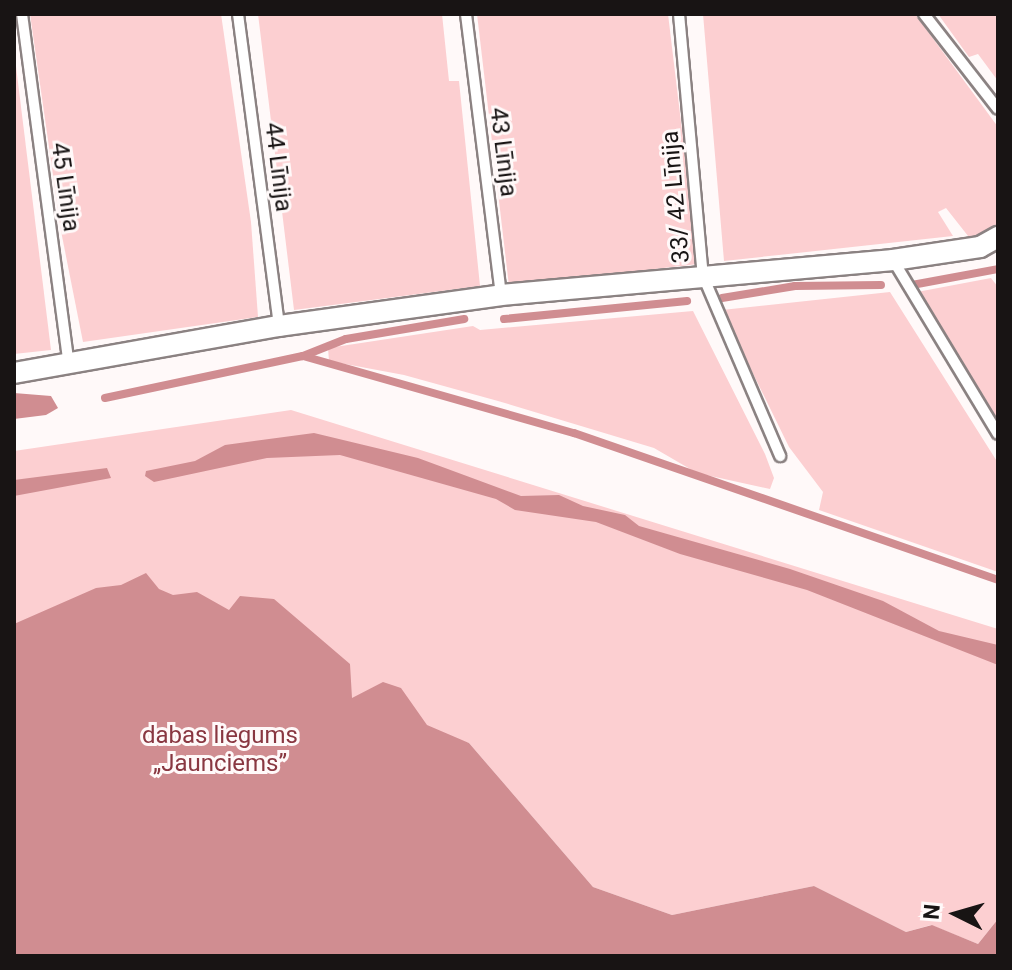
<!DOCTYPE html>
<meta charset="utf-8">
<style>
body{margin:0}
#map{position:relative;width:1012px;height:970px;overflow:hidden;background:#fff9f9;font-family:Roboto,sans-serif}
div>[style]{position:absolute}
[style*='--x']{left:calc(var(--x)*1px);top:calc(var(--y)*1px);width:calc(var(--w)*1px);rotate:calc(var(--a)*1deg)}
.green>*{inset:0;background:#fccfd1}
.water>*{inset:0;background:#d08d91}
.stream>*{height:8px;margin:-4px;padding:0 4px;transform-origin:4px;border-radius:4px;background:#d08d91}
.roads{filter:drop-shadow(2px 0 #8b8282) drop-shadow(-2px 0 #8b8282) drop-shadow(0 2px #8b8282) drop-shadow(0 -2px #8b8282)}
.lane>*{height:10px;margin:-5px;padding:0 5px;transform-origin:5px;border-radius:5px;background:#fff}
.street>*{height:20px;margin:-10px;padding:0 10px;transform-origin:10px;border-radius:10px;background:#fff}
span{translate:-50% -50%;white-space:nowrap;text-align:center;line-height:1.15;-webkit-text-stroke:6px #fff9f9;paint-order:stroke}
.street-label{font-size:24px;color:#181414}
.park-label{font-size:24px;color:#893741}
.frame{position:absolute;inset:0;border:16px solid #181414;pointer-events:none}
.north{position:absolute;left:916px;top:874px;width:80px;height:80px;-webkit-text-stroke:6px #fff9f9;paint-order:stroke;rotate:275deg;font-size:22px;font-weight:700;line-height:32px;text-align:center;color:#181414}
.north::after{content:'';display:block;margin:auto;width:28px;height:36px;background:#181414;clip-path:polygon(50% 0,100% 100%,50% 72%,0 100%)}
</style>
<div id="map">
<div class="green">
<div style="clip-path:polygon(30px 14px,221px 14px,251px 222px,258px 317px,83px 342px,61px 231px)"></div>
<div style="clip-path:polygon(258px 14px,442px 14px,449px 81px,459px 81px,480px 286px,294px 310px)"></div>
<div style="clip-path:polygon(477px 14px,668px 14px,698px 264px,509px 286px)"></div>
<div style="clip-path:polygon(703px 14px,915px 14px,998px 127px,998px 231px,972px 241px,946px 208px,938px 212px,953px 236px,724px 261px)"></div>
<div style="clip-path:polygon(938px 14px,998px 14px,998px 81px,978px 54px,969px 57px)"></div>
<div style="clip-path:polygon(14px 50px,51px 350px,14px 354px)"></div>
<div style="clip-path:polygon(991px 278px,998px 287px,998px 424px,917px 292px)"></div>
<div style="clip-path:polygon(890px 292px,998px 463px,998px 572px,819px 510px,823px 492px,789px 447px,722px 310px)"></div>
<div style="clip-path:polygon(693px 311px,765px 454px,774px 478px,770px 489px,697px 473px,654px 448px,498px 401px,404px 375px,329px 361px,328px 348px,473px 326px,480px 330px)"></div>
<div style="clip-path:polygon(291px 410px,998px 629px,998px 919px,978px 944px,931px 925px,906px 932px,814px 886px,672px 915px,593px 887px,469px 743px,446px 736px,14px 956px,14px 451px)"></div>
</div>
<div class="water">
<div style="clip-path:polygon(14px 393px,51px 396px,58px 408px,46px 415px,14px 419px)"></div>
<div style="clip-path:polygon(314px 433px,418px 458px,521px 496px,559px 495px,583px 506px,625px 515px,639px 526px,790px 569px,883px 601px,939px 631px,998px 645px,998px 665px,807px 590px,680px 554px,596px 522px,515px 510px,496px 499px,340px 455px,267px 458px,154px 482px,145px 476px,146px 471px,195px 461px,225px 445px)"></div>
<div style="clip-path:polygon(107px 468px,111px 478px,14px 496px,14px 480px)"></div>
<div style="clip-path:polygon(146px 573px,159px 589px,173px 595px,197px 592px,229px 610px,240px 596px,274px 599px,350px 664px,352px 698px,383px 682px,401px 688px,427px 725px,469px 743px,593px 887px,672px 915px,814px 886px,906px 932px,932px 925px,978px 944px,998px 919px,998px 956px,14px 956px,14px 624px,96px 588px,121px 585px)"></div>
</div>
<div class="stream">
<div style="--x:912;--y:285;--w:87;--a:-10.5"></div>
<div style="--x:722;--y:298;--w:74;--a:-9.3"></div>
<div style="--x:795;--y:286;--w:86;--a:-0.7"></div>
<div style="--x:504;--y:319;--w:184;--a:-5.6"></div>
<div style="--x:303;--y:356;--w:46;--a:-21.6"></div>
<div style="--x:346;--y:339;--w:120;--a:-9.6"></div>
<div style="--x:105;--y:398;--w:202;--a:-12"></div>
<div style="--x:303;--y:356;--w:282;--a:15.9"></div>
<div style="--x:574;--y:433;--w:449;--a:19.1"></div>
</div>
<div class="roads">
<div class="lane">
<div style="--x:22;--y:14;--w:353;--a:82.4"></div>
<div style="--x:238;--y:14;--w:315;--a:82.5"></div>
<div style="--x:466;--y:14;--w:283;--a:82.9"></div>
<div style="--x:679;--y:14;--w:263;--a:84.8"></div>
<div style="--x:703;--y:276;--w:196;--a:66.8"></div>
<div style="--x:924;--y:14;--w:120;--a:52.1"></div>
<div style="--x:893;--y:260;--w:203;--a:58.9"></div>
</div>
<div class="street">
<div style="--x:14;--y:373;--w:269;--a:-10.1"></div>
<div style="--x:279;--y:326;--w:224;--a:-7.9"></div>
<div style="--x:501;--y:295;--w:394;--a:-5.1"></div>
<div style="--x:893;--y:260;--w:88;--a:-8.5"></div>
<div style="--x:980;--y:247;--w:21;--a:-29"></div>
</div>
</div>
<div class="street-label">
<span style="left:503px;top:152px;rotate:83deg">43 Līnija</span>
<span style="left:278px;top:167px;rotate:83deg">44 Līnija</span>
<span style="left:65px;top:187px;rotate:82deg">45 Līnija</span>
<span style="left:676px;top:197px;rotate:-95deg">33/ 42 Līnija</span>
</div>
<div class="park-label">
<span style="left:220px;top:750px">dabas liegums<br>„Jaunciems”</span>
</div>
<div class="frame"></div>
<div class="north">N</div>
</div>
